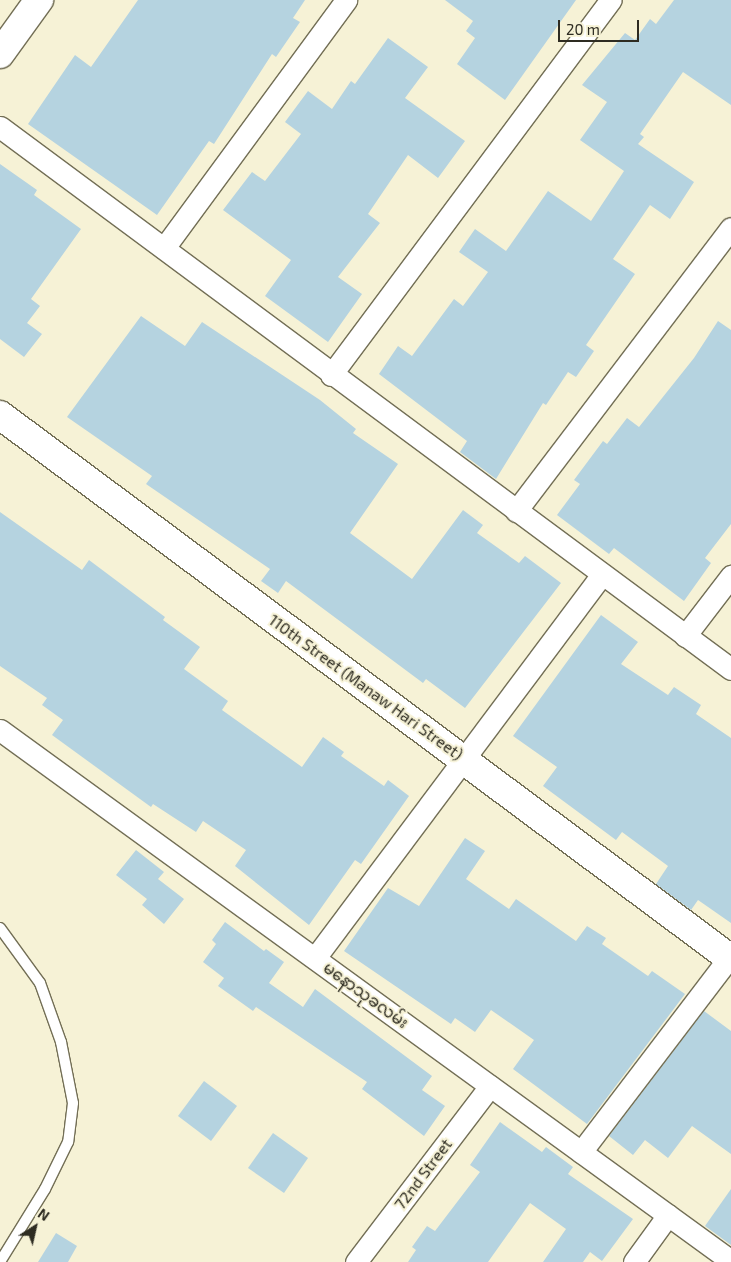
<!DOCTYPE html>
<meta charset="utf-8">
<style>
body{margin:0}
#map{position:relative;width:731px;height:1262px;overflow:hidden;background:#f6f2d6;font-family:"Exo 2","Noto Sans Myanmar",sans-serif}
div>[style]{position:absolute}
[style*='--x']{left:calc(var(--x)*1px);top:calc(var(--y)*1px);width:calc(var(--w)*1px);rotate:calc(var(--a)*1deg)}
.building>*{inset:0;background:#b5d3e0}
.roads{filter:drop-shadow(1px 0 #736f56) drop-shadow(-1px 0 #736f56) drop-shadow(0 1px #736f56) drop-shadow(0 -1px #736f56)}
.lane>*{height:10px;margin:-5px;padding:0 5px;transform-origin:5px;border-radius:5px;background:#fff}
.street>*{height:21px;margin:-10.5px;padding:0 10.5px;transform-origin:10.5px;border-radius:10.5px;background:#fff}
.secondary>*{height:28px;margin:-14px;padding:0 14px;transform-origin:14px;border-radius:14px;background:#fff}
span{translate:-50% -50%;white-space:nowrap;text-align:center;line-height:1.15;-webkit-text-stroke:4px #f6f2d6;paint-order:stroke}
.street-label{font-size:16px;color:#2e2c22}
.north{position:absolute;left:10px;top:1202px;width:50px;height:50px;-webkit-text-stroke:4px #f6f2d6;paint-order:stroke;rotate:35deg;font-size:14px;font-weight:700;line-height:20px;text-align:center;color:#2e2c22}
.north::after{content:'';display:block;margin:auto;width:18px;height:22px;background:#2e2c22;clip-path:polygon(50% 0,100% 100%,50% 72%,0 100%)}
.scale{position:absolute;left:558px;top:20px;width:81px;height:22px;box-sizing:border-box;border:2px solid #2e2c22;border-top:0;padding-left:6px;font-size:15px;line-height:18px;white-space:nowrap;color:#2e2c22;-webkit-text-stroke:4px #f6f2d6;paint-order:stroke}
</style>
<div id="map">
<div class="building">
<div style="clip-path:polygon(138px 0,305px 0,293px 18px,300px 22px,276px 57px,272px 54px,214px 144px,209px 141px,157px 215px,28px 124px,75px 55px,91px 67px)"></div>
<div style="clip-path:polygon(445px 0,576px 0,505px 100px,457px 64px,475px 38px,466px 31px,473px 21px)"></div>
<div style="clip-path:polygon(674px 0,731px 0,731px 105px,683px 72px,640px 134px,644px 137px,638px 144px,694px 182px,670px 219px,650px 205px,613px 259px,635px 274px,586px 345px,594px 351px,576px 377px,568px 372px,546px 405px,543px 403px,496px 479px,460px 452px,467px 441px,379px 374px,398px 346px,412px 356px,454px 299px,463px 306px,488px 272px,459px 252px,475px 229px,506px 251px,548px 191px,591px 221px,624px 171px,580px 140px,607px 102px,582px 85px,625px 33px,635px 40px,650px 19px,656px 24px)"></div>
<div style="clip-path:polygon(388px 38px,428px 67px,405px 98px,465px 141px,438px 178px,408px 155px,368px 214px,380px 223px,338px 277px,362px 294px,328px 342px,265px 296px,291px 260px,223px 210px,252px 172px,265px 181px,301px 134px,285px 122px,308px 91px,332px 109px,351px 81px,355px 84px)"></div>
<div style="clip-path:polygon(0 164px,37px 190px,34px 195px,81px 229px,31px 299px,40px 306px,27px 323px,42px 334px,24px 357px,0 339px)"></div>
<div style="clip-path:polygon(141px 316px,185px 346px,202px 322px,320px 400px,356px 429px,353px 433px,398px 464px,350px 533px,412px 579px,463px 510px,483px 525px,477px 533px,519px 563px,525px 556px,561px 583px,465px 708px,426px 679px,423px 683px,286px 581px,278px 593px,261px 581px,270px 569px,146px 484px,152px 476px,67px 417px)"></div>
<div style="clip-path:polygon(718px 321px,731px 330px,731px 524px,705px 558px,711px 563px,684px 601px,614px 548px,609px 554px,557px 515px,580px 484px,574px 480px,603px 441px,607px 444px,627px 418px,639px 427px,694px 358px)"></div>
<div style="clip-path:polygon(0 512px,82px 570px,89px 560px,165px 617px,163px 620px,200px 647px,184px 669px,228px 701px,222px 710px,302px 767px,323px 737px,344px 752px,341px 756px,384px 786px,388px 780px,409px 796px,361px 864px,355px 860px,309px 925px,235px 866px,246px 850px,203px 821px,196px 832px,153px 804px,151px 807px,52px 735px,63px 720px,42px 705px,47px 698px,0 666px)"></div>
<div style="clip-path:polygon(601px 615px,638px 642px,621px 664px,668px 695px,674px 687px,701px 705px,696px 714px,731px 738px,731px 923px,698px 900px,691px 910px,656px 884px,668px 866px,622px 832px,616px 840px,543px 786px,557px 767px,513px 736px)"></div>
<div style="clip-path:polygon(465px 838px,485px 851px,466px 879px,509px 909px,516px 899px,576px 941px,587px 926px,606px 938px,602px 944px,648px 976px,652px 971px,685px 994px,587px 1124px,513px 1069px,534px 1040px,491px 1010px,475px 1032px,455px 1018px,451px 1024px,344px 951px,388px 888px,419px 906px)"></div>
<div style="clip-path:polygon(136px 850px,164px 872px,158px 879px,184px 899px,164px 924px,142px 905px,147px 899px,116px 875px)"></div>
<div style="clip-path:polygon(225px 922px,264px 951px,266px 949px,284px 962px,269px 983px,303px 1007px,315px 989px,432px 1076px,422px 1090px,445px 1106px,424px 1136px,362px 1089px,367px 1082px,256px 1007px,253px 1011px,218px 986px,224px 978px,203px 962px,216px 944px,212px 940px)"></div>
<div style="clip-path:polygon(704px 1011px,731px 1031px,731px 1154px,692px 1126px,668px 1158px,645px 1140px,633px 1155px,609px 1136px)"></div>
<div style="clip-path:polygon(204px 1081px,237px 1106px,211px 1141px,178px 1116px)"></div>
<div style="clip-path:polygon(500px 1122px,542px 1152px,546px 1147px,573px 1167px,568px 1174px,633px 1219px,602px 1261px,590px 1252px,583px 1262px,543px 1262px,566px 1229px,530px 1203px,488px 1262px,408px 1262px,416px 1250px,412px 1247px,427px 1226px,435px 1231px,480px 1172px,470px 1165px)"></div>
<div style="clip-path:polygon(273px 1133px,308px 1158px,284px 1193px,248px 1168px)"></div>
<div style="clip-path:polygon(731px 1189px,731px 1245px,705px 1226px)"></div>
<div style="clip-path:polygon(56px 1233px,77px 1246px,68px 1262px,38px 1262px)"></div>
</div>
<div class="roads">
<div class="lane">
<div style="--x:0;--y:928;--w:68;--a:54"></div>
<div style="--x:40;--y:983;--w:63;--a:70.4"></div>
<div style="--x:61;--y:1042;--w:62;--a:78.9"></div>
<div style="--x:73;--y:1103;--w:39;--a:97"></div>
<div style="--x:68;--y:1142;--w:52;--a:116.1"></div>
<div style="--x:45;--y:1189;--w:86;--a:121.7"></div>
</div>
<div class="street">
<div style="--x:0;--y:127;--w:910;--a:36.56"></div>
<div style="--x:164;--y:248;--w:308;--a:-53.7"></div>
<div style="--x:331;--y:375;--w:468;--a:-53.3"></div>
<div style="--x:516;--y:511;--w:355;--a:-52.8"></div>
<div style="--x:685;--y:636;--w:76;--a:-52.5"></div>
<div style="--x:0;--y:730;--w:904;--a:35.99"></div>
<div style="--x:315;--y:958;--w:479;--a:-53.2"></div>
<div style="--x:581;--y:1152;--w:248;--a:-52.7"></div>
<div style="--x:356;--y:1262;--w:221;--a:-52.7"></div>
<div style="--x:634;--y:1262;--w:58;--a:-54.1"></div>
</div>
<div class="secondary">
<div style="--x:0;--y:54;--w:67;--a:-54.2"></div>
<div style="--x:0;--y:415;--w:911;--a:36.66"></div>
</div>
</div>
<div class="street-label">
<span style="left:366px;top:687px;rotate:36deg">110th Street (Manaw Hari Street)</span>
<span style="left:366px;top:995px;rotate:36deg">မနောသုခလမ်း</span>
<span style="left:423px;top:1174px;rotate:-53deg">72nd Street</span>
</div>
<div class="north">N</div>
<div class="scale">20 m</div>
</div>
